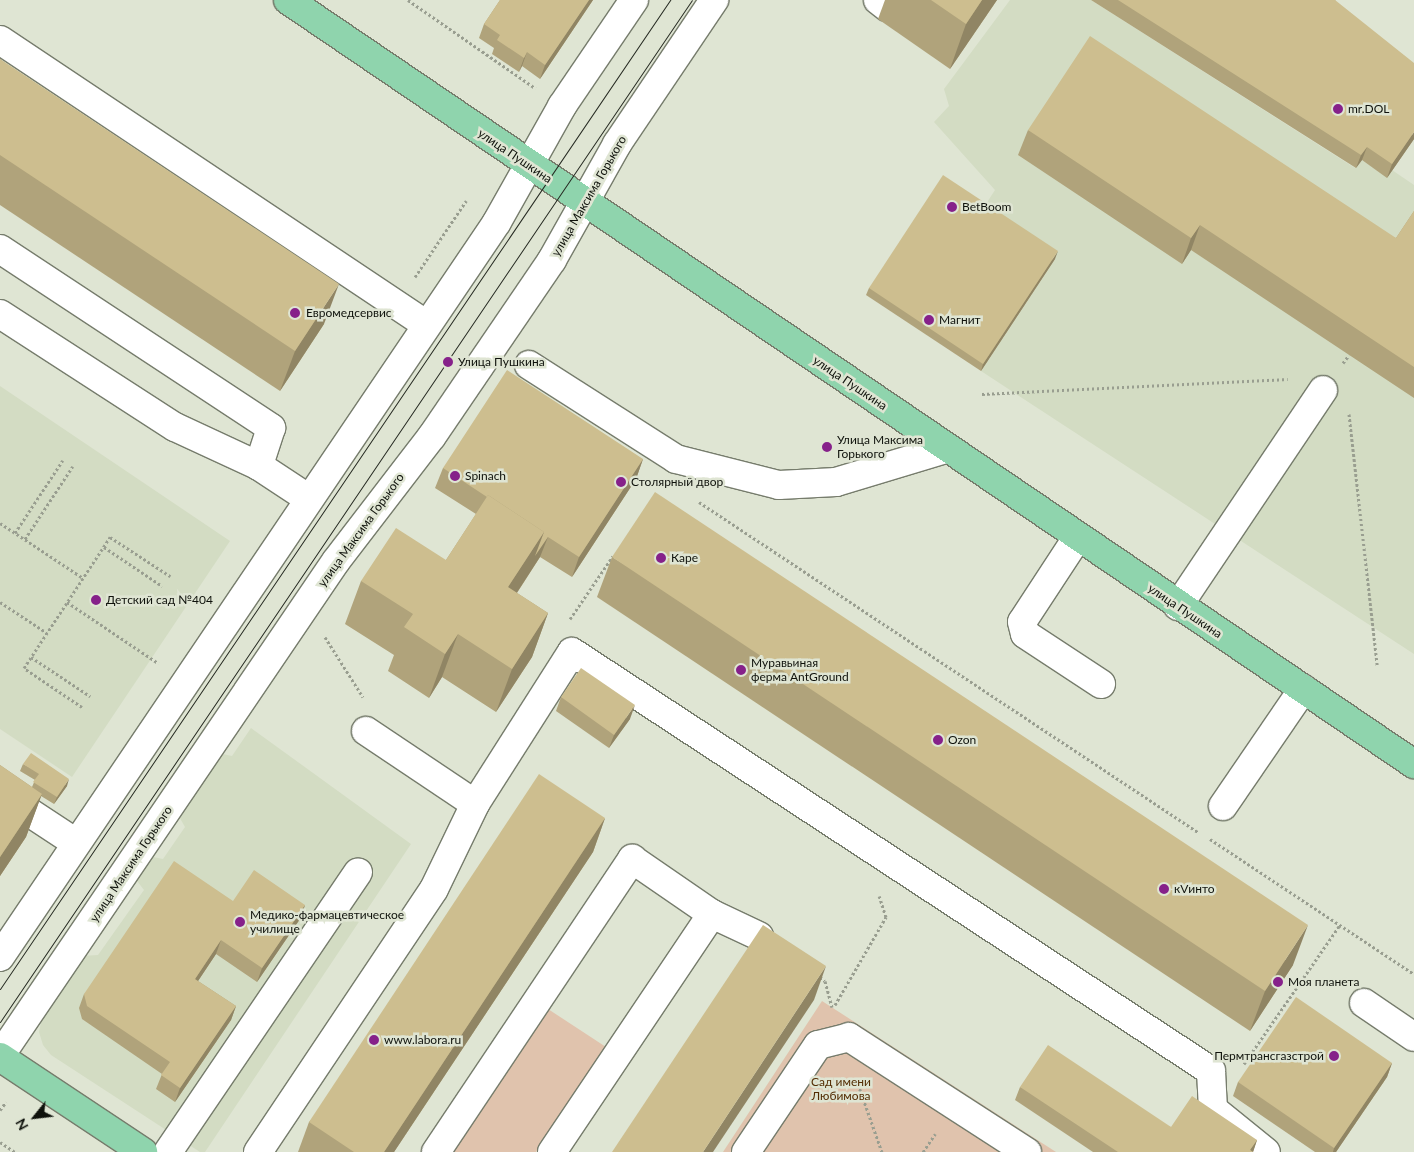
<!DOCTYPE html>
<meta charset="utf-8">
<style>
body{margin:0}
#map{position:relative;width:1414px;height:1152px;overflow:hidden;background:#dfe5d3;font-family:Lato,sans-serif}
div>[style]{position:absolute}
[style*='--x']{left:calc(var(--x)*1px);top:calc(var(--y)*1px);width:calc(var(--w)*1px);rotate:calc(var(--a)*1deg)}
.built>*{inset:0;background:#d3dcc3}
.green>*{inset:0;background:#e0c3ad}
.path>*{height:3px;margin-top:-1.5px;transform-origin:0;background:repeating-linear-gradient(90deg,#999e90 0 2.5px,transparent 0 5px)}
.roads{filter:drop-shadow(1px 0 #767c6c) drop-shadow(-1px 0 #767c6c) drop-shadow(0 1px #767c6c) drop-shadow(0 -1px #767c6c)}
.minor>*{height:28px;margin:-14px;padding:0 14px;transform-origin:14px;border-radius:14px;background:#fff}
.major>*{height:28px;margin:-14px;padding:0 14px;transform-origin:14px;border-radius:14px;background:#8fd4ad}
.tram>*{height:1px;margin:-0.5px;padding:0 0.5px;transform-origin:0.5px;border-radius:0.5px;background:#272b23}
.wall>*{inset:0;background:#b0a37b}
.shaded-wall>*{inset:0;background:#908564}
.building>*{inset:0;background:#cdbe8f}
.dots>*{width:14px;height:14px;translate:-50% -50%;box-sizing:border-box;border:2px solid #dfe5d3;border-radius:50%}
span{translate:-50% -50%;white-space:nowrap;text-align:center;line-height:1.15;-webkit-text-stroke:5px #dfe5d3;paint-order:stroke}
.poi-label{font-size:12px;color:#0f120c}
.left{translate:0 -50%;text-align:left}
.right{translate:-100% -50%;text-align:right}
.street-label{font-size:12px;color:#0f120c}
.park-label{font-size:12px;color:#542e05}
.north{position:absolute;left:10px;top:1092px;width:50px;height:50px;-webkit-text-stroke:4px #dfe5d3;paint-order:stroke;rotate:241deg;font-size:14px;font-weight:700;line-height:20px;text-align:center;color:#0f120c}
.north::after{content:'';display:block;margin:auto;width:18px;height:22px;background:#0f120c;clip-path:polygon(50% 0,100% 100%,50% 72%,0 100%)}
</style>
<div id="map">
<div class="built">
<div style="clip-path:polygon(1010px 0,1091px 0,1355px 168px,1362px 160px,1387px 177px,1392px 170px,1414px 185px,1414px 654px,981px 371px,1055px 259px,982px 210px,995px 190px,934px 122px,949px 106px,944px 89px)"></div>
<div style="clip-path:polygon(0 386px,230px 541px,72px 777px,0 729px)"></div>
<div style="clip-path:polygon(251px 728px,411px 844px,205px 1152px,200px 1152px,51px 1055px,43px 1045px,39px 1032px,42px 1017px,81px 956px,98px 955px,144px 890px,134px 877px,148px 856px,163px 859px,185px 827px,177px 813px,218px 753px,232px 756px)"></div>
</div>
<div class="green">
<div style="clip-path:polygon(822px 1001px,1056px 1152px,723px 1152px)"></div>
<div style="clip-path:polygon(548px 1009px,606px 1047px,536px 1152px,453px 1152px)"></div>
</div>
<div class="path">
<div style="--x:408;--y:0;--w:155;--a:34.7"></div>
<div style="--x:415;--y:277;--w:92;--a:-56.1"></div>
<div style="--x:1343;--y:363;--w:10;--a:-53"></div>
<div style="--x:982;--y:394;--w:306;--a:-2.8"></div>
<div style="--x:1349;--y:414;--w:253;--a:83.6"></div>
<div style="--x:699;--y:502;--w:598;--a:33.48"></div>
<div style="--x:0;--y:523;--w:100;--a:33.5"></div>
<div style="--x:15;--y:533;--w:87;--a:-56.7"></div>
<div style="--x:25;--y:539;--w:87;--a:-56.7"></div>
<div style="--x:104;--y:547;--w:70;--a:33.9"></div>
<div style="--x:0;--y:602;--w:56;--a:33.4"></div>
<div style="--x:67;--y:602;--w:110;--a:33.8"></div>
<div style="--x:570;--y:619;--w:76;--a:-55.7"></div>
<div style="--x:325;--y:637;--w:71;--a:57.7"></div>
<div style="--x:31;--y:657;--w:71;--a:33.5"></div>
<div style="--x:82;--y:707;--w:70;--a:-146.1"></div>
<div style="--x:24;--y:668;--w:157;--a:-56.7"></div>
<div style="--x:110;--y:537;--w:72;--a:33"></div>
<div style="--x:1210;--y:839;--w:245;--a:33.5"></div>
<div style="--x:820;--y:977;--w:6;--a:39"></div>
<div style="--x:825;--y:981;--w:27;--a:75"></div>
<div style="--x:835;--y:1005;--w:102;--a:-59.9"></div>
<div style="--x:886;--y:917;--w:22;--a:-108"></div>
<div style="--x:1244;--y:1064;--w:169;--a:-55.4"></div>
<div style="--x:858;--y:1084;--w:72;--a:70.6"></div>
<div style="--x:0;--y:1110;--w:10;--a:-53"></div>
<div style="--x:0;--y:1142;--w:18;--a:34"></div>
<div style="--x:923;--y:1152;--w:22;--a:-56"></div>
</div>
<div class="roads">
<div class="minor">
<div style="--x:878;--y:0;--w:11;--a:38"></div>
<div style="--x:0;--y:40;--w:513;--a:33.72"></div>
<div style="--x:0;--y:249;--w:325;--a:33.4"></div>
<div style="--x:271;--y:428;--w:40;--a:108"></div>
<div style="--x:259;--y:466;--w:60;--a:33.4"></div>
<div style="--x:0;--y:314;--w:208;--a:32.9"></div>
<div style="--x:175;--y:427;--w:93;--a:24.9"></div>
<div style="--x:529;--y:365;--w:174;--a:32.6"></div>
<div style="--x:676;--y:459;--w:106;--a:14.2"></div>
<div style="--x:779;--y:485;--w:57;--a:-3"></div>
<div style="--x:836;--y:482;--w:115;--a:-16.7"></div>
<div style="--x:1077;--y:538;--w:100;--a:123.2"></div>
<div style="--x:1022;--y:622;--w:12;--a:76"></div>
<div style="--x:1025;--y:634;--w:91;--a:33.3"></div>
<div style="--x:1178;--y:606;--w:260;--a:-56.1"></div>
<div style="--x:366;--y:731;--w:131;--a:33.8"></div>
<div style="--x:0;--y:793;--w:91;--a:33.3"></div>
<div style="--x:1223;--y:806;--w:142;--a:-55.6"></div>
<div style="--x:0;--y:957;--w:887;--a:-55.93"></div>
<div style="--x:497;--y:222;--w:133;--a:-60.7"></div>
<div style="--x:562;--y:106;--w:128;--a:-55.8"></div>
<div style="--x:1364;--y:1003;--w:60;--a:34.2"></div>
<div style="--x:0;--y:1056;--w:598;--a:-55.83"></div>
<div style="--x:336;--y:561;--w:158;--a:-52.5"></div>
<div style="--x:432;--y:436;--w:213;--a:-55.7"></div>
<div style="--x:552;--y:260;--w:133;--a:-60.7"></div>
<div style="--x:617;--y:144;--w:174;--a:-56"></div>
<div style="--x:168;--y:1152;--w:338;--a:-55.8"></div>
<div style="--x:258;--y:1152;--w:316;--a:-56.2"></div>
<div style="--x:434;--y:889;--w:94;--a:-64.2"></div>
<div style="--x:475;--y:804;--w:180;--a:-57.5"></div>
<div style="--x:572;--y:652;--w:764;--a:33.25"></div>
<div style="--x:1211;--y:1071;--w:38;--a:87"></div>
<div style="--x:1213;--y:1109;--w:68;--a:39.1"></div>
<div style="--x:436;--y:1152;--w:353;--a:-56.2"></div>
<div style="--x:632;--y:859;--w:97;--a:34.5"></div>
<div style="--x:712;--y:914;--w:52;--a:25.1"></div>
<div style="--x:552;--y:1152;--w:287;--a:-56.1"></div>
<div style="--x:746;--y:1152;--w:129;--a:-56.1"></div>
<div style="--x:818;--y:1045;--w:32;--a:-14"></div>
<div style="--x:849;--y:1037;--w:212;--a:32.9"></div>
</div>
<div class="major">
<div style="--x:288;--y:0;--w:1361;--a:34.16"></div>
<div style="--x:0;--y:1057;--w:172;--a:33.6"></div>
</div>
</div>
<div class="tram">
<div style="--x:0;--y:989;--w:1195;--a:-55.88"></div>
<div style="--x:0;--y:1022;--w:1234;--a:-55.9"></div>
</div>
<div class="wall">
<div style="clip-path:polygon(500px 0,593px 0,540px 79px,522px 66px,519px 72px,492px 54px,494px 48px,479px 38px,484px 24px)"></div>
<div style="clip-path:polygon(885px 0,997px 0,950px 69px,878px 19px)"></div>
<div style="clip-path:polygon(1091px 0,1335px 0,1414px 139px,1387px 178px,1362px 160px,1356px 168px)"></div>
<div style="clip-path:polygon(0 59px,324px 324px,280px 391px,0 205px)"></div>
<div style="clip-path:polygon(1028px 130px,1396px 238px,1414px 211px,1414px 398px,1191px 250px,1182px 264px,1018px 155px)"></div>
<div style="clip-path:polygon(1055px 259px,981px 371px,866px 295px,869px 288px)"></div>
<div style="clip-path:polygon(643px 459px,636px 479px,572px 577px,540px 557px,517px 593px,548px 613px,532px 657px,496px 712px,442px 677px,429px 698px,388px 671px,394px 655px,345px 624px,361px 581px,446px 560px,476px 514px,435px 488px,443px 468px)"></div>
<div style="clip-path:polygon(612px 557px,1293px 965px,1250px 1031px,597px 597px)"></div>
<div style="clip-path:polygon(561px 697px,630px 719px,609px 748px,556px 711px)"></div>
<div style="clip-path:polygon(23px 764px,67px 786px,54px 804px,41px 796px,26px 837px,0 876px,0 765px,32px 787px,35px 780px,20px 771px)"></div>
<div style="clip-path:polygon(605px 818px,593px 852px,394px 1152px,298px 1152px,309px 1122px)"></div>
<div style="clip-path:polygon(305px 905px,300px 919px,257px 982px,216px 954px,198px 981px,236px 1006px,231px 1020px,175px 1102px,156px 1089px,162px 1074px,82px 1019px,79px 1008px,84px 994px)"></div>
<div style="clip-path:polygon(1392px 1063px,1387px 1077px,1336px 1152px,1315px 1152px,1233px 1096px,1238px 1082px)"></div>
<div style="clip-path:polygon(1020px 1087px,1171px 1127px,1257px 1140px,1253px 1152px,1093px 1152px,1015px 1100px)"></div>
</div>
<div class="shaded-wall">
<div style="clip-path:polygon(589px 0,593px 0,540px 79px,545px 65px)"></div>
<div style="clip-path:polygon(982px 0,997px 0,950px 69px,966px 24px)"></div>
<div style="clip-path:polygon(527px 52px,522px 66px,519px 72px,524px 58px)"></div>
<div style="clip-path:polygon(1414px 132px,1414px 139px,1387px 178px,1392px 164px)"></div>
<div style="clip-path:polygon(1367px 147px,1362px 160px,1356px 168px,1361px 155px)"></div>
<div style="clip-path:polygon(1200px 225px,1191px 250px,1182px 264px,1191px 238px)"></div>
<div style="clip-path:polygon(1058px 251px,1055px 259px,981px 371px,983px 364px)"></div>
<div style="clip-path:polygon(339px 284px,324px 324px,280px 391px,295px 351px)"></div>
<div style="clip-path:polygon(643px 459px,636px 479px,572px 577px,579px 557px)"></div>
<div style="clip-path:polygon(544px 532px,548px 537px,540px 557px,492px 631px,508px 587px)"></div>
<div style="clip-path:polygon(548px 613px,532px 657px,496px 712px,512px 669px)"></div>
<div style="clip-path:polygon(458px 634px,442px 677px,429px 698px,445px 654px)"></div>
<div style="clip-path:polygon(635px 705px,630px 719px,609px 748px,614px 735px)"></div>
<div style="clip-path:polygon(69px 779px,67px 786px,54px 804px,57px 797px)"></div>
<div style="clip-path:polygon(42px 794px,26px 837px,0 876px,0 857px)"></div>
<div style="clip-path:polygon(605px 818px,593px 852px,394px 1152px,384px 1152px)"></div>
<div style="clip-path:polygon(305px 905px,300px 919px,257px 982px,262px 968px)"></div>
<div style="clip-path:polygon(1308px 925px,1293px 965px,1250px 1031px,1265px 991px)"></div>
<div style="clip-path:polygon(221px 940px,216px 954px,190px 993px,195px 979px)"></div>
<div style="clip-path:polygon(826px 966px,814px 1000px,713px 1152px,703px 1152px)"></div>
<div style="clip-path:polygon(236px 1006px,231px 1020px,175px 1102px,180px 1088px)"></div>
<div style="clip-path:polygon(1392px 1063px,1387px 1077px,1336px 1152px,1333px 1152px,1334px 1148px)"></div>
<div style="clip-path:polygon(1257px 1140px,1253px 1152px,1250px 1150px)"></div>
</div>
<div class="building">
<div style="clip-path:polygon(500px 0,589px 0,545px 65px,527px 52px,524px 58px,497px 40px,500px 35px,484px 24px)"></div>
<div style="clip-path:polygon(931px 0,982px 0,966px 24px)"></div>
<div style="clip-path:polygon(1118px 0,1335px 0,1414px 63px,1414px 132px,1392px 164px,1367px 147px,1361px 155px)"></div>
<div style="clip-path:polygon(1090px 36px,1396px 238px,1414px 211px,1414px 367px,1200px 225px,1191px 238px,1028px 130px)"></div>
<div style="clip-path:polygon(0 59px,339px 284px,295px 351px,0 155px)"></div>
<div style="clip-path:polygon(943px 175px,1058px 251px,983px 364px,869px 288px)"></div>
<div style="clip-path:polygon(507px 370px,643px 459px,579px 557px,548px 537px,535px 556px,544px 532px,488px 495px,487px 497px,443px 468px)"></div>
<div style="clip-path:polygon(655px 492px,1308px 925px,1265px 991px,612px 557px)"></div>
<div style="clip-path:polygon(488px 495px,544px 532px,508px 587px,548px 613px,512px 669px,458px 634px,445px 654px,404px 627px,413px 614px,361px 581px,396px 528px,446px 560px)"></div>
<div style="clip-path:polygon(581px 668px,635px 705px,614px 735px,561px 697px)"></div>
<div style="clip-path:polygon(31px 753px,69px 779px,57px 797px,33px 782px,39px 774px,23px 764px)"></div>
<div style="clip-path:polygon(0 765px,42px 794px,0 857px)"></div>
<div style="clip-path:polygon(539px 774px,605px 818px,384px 1152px,354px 1152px,309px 1122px)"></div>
<div style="clip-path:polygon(174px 861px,233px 901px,254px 870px,305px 905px,262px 968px,221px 940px,195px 979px,236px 1006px,180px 1088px,161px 1075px,170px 1062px,87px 1006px,84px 994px)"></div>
<div style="clip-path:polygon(763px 925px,826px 966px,703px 1152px,612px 1152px)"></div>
<div style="clip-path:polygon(1296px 997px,1392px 1063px,1334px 1148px,1238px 1082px)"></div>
<div style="clip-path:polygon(1048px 1045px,1171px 1127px,1192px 1096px,1257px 1140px,1250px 1150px,1253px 1152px,1118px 1152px,1020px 1087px)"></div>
</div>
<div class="dots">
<div style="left:1338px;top:109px;background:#86218a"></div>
<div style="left:952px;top:207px;background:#86218a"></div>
<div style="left:295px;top:313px;background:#86218a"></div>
<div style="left:929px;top:320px;background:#86218a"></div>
<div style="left:448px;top:362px;background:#86218a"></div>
<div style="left:827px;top:447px;background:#86218a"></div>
<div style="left:455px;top:476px;background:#86218a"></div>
<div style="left:621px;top:482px;background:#86218a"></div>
<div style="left:661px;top:558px;background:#86218a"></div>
<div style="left:96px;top:600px;background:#86218a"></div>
<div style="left:741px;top:670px;background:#86218a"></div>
<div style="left:938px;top:740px;background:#86218a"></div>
<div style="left:1164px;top:889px;background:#86218a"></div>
<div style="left:240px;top:922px;background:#86218a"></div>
<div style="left:1278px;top:982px;background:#86218a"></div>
<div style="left:374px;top:1040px;background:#86218a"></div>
<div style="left:1334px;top:1056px;background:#86218a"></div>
</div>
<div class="poi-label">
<span class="left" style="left:1348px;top:109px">mr.DOL</span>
<span class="left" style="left:962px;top:207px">BetBoom</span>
<span class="left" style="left:306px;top:313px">Евромедсервис</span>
<span class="left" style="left:939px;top:320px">Магнит</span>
<span class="left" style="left:458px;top:362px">Улица Пушкина</span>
<span class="left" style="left:837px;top:447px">Улица Максима<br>Горького</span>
<span class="left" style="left:465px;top:476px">Spinach</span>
<span class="left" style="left:631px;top:482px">Столярный двор</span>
<span class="left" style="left:671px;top:558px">Каре</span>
<span class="left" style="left:106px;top:600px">Детский сад №404</span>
<span class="left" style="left:751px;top:670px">Муравьиная<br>ферма AntGround</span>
<span class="left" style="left:948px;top:740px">Ozon</span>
<span class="left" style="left:1174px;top:889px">кVинто</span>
<span class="left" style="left:250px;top:922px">Медико-фармацевтическое<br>училище</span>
<span class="left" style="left:1288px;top:982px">Моя планета</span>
<span class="left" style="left:384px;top:1040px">www.labora.ru</span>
<span class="right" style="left:1324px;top:1056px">Пермтрансгазстрой</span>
</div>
<div class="street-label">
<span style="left:515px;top:156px;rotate:34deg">улица Пушкина</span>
<span style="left:589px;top:196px;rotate:-60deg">улица Максима Горького</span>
<span style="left:850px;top:383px;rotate:34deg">улица Пушкина</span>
<span style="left:361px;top:530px;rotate:-54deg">улица Максима Горького</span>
<span style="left:1185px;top:611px;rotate:34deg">улица Пушкина</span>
<span style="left:131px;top:864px;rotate:-56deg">улица Максима Горького</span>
</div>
<div class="park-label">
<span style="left:841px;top:1089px">Сад имени<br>Любимова</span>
</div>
<div class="north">N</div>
</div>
